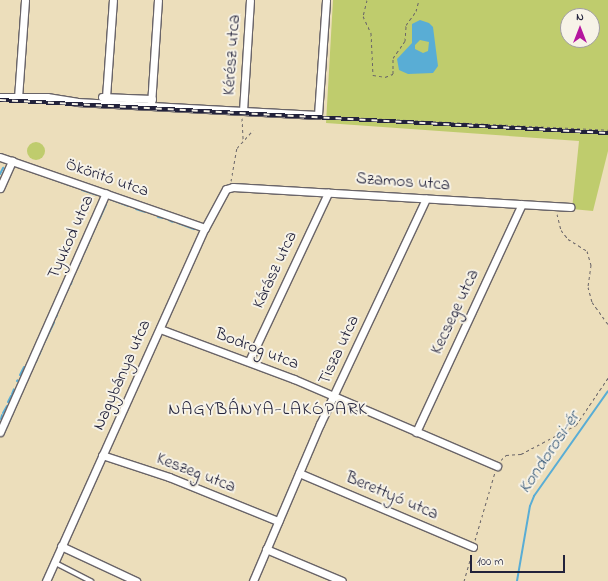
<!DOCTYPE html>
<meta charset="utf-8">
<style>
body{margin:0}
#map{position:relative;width:608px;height:581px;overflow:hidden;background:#ecdebb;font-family:"Indie Flower",sans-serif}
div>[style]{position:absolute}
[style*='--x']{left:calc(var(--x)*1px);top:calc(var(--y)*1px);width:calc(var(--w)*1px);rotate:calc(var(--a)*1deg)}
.green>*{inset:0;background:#bfcc6d}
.round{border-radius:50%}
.water>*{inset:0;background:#59add5}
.stream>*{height:2px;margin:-1px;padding:0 1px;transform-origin:1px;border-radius:1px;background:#59add5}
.path>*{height:1px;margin-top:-0.5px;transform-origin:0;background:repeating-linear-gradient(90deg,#696468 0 3px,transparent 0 6px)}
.roads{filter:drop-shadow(1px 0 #696468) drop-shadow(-1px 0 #696468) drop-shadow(0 1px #696468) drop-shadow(0 -1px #696468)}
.service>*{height:3.5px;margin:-1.75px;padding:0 1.75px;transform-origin:1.75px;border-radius:1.75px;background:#fff}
.minor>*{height:7px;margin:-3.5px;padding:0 3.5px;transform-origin:3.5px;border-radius:3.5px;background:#fff}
.rail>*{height:3.5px;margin-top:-1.75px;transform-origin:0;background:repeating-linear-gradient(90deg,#f7f3e8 0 6px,#22223b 0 12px);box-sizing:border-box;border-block:1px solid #22223b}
span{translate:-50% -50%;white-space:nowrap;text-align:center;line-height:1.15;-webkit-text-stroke:4px #f7f3e8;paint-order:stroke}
.street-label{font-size:17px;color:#22223b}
.neighbourhood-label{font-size:18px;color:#22223b;letter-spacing:1px}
.water-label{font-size:18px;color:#385a79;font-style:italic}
.north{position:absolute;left:560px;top:8px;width:40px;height:40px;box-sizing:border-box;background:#f7f3e8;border:1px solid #a29fa3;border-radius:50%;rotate:0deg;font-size:11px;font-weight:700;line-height:16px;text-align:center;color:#22223b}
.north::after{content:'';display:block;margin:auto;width:14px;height:18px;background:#b5179e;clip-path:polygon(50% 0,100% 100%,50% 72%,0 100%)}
.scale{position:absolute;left:470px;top:555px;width:95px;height:18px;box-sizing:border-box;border:2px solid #22223b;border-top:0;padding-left:5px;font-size:12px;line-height:14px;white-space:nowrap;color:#22223b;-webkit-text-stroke:3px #f7f3e8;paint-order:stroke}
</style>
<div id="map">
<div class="green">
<div style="clip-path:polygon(evenodd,333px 0,608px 0,608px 151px,593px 211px,572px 209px,579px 141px,326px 123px,333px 0,568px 16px,592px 16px,592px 40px,568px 40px,568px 16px)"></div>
<div class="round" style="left:27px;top:142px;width:18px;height:18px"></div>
</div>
<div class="water">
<div style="clip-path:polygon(evenodd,420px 20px,429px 23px,433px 27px,438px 66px,433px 73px,408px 74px,399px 70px,397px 59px,412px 43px,412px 24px,420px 20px,420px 40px,429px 42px,428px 51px,423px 53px,415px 49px,415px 45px,420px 40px)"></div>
</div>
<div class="stream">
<div style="--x:0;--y:174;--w:7;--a:-63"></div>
<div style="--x:46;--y:176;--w:7;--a:27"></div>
<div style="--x:56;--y:180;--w:8;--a:23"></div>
<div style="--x:66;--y:184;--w:10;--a:17"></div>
<div style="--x:82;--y:190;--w:16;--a:18"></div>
<div style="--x:110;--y:199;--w:19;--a:21"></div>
<div style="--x:136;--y:209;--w:9;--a:18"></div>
<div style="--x:158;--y:217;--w:5;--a:11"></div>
<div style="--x:99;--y:220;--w:17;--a:-66"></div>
<div style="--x:169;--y:220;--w:4;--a:27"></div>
<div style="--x:178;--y:223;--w:17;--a:21"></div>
<div style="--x:93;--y:233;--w:9;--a:-69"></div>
<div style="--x:84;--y:253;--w:17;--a:-66"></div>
<div style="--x:77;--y:269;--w:12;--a:-66"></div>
<div style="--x:74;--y:275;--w:5;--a:-68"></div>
<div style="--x:71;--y:284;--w:4;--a:-76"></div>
<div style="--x:67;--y:291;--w:4;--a:-63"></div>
<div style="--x:59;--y:309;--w:13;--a:-67"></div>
<div style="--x:56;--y:317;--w:2;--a:-63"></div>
<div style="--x:43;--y:345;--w:25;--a:-64"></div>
<div style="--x:39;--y:355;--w:8;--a:-67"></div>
<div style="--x:36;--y:362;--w:6;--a:-72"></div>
<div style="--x:20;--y:375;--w:9;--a:-63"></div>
<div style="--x:17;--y:381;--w:1;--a:-45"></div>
<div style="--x:12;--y:394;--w:5;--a:-68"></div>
<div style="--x:8;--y:402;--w:7;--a:-63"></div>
<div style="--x:3;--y:413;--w:8;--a:-60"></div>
<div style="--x:1;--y:419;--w:4;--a:-76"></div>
<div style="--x:517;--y:581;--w:76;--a:-80.2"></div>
<div style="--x:530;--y:506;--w:11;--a:-68"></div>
<div style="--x:534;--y:496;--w:128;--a:-54.8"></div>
</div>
<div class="path">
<div style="--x:367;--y:0;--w:16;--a:104"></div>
<div style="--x:363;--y:16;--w:19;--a:65"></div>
<div style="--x:371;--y:33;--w:42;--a:87.3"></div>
<div style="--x:373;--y:75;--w:12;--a:9"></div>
<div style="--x:385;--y:77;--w:9;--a:-21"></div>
<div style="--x:393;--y:74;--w:16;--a:-90"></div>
<div style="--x:393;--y:58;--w:21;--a:-55"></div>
<div style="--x:405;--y:41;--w:16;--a:-86"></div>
<div style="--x:406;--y:25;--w:17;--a:-54"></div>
<div style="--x:416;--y:11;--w:11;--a:-75"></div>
<div style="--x:325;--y:116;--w:283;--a:2.8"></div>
<div style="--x:242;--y:118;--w:21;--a:87"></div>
<div style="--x:231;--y:181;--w:34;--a:-80"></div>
<div style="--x:237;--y:148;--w:24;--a:-48"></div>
<div style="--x:557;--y:214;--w:16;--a:76"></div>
<div style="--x:561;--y:230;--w:11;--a:52"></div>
<div style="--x:568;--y:239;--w:22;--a:32"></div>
<div style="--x:587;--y:251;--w:15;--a:74"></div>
<div style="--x:591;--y:265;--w:22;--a:98"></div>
<div style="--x:588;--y:287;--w:16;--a:75"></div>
<div style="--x:592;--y:302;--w:27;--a:54"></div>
<div style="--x:501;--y:460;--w:7;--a:-45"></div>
<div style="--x:506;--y:455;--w:15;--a:-4"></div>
<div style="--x:521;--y:454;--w:62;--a:-27.8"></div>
<div style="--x:576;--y:425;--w:57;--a:-55.8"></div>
<div style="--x:475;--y:540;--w:71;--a:-73.6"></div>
<div style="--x:464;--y:581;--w:29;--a:-74"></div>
</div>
<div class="roads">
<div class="service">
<div style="--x:54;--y:562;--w:42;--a:27.2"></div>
</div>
<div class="minor">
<div style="--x:0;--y:97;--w:47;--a:0"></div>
<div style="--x:47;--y:97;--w:30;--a:9"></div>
<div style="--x:77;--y:102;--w:241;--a:3.1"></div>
<div style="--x:318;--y:115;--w:115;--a:-86"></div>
<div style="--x:102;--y:97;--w:50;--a:2.3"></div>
<div style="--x:106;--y:97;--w:97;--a:-85.9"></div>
<div style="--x:18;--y:98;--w:98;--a:-85.9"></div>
<div style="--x:151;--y:105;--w:105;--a:-86.2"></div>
<div style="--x:243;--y:111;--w:111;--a:-86.4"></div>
<div style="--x:0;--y:157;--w:217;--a:19.1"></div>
<div style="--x:0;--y:188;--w:30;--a:-66"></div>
<div style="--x:160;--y:329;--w:143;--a:20.5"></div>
<div style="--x:294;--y:379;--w:221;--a:23.2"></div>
<div style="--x:249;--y:361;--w:186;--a:-64.8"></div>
<div style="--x:0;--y:432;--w:261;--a:-66.1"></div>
<div style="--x:416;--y:432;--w:251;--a:-65.1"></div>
<div style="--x:102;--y:455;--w:71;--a:18.2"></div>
<div style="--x:169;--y:477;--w:118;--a:22"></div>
<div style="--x:299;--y:473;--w:189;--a:23"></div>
<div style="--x:61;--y:546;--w:83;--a:25"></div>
<div style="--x:266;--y:549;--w:82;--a:22.8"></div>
<div style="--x:46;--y:581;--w:387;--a:-65.8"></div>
<div style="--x:205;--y:228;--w:44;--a:-61.7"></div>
<div style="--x:226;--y:189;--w:7;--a:-16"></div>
<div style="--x:233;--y:187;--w:338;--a:3.4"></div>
<div style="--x:253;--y:581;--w:171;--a:-66.9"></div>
<div style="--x:320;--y:424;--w:249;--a:-64.8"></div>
</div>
</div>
<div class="rail">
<div style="--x:0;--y:100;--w:609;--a:3.11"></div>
</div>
<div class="street-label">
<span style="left:232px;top:55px;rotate:-86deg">Kérész utca</span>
<span style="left:107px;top:178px;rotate:19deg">Ököritó utca</span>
<span style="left:403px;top:182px;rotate:4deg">Szamos utca</span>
<span style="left:71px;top:237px;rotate:-66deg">Tyukod utca</span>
<span style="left:275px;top:270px;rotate:-65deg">Kárász utca</span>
<span style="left:455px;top:312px;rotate:-65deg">Kecsege utca</span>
<span style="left:257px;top:349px;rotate:21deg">Bodrog utca</span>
<span style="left:339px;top:350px;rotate:-65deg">Tisza utca</span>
<span style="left:122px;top:375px;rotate:-66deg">Nagybánya utca</span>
<span style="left:196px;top:473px;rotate:21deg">Keszeg utca</span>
<span style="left:392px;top:496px;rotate:23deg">Berettyó utca</span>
</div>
<div class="neighbourhood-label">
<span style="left:268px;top:410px">NAGYBÁNYA-LAKÓPARK</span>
</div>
<div class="water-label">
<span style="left:550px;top:453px;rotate:-56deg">Kondorosi-ér</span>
</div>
<div class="north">N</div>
<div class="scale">100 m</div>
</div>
